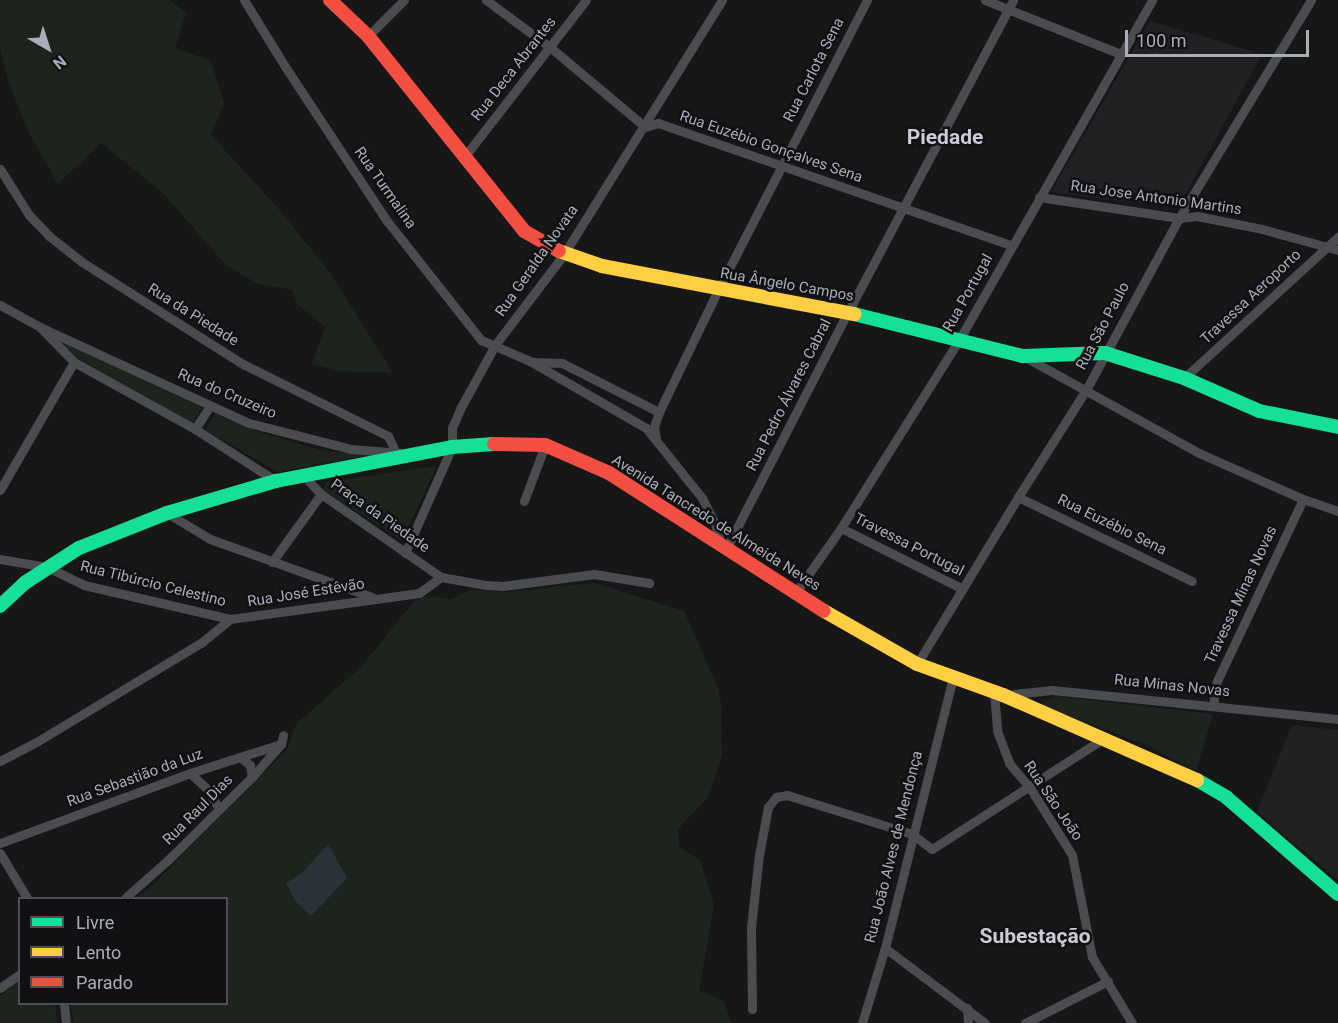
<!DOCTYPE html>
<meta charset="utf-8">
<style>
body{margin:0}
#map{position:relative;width:1338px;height:1023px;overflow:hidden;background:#171717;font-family:Roboto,sans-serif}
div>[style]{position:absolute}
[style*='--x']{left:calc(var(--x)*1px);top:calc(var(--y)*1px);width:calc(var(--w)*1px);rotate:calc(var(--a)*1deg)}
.built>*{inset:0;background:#212123}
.green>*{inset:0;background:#1d241e}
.water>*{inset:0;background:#2a3239}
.street>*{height:9px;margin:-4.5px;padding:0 4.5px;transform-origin:4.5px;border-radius:4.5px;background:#4b4c50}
.fast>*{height:14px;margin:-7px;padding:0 7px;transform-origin:7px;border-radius:7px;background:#16e098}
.slow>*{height:14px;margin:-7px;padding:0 7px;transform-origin:7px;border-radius:7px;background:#ffcf43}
.jam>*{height:14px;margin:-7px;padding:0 7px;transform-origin:7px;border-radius:7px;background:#f24e42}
span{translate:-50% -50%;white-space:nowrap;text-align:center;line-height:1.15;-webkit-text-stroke:5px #111113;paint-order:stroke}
.street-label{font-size:15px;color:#a8adb8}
.district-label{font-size:21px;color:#c9ccd4;font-weight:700}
.legend{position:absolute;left:18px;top:897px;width:210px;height:108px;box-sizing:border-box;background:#111113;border:2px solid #4d4f55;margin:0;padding:8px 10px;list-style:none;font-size:18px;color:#a8adb8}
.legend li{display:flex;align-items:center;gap:12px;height:30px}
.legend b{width:30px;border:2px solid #4d4f55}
.north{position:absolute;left:18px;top:18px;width:60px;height:60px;-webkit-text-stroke:4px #111113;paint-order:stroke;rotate:141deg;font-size:16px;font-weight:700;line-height:24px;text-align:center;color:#a8adb8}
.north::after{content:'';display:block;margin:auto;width:21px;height:27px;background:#a8adb8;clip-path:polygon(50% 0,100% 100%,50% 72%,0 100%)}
.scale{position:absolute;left:1125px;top:30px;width:184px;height:27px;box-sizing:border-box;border:3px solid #a8adb8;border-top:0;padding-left:8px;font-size:18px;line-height:21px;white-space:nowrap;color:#a8adb8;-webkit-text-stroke:4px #111113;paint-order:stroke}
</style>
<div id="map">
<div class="built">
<div style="clip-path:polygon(1150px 21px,1262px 54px,1178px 208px,1051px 192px)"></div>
<div style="clip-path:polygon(1292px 725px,1338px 730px,1338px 880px,1257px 812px)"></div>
</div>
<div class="green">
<div style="clip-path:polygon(0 0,170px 0,186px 13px,175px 48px,211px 61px,224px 103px,211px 135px,284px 215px,330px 273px,393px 373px,341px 371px,312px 364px,325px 327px,296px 303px,293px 290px,258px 284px,225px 264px,163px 193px,101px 143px,58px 184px,27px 129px,8px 80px,0 48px)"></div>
<div style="clip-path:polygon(56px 338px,202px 408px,192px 423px,76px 357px)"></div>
<div style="clip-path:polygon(215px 414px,256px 431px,320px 450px,370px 455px,278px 472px,205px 430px)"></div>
<div style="clip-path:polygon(437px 466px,402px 541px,323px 489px,326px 482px)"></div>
<div style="clip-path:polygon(594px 583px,684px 611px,718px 688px,721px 703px,722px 755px,709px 796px,678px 829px,679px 847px,700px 860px,714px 905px,699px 991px,724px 1001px,731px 1023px,74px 1023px,70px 1004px,226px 1004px,226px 898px,135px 898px,150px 888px,287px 749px,296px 724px,361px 667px,414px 601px,427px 596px,451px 599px,470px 590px,505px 592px)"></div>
<div style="clip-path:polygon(1055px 696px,1213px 714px,1196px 771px,1142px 743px,1040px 705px)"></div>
<div style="clip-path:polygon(19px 982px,20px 1004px,55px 1004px,57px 1023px,0 1023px,0 996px)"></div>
</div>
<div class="water">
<div style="clip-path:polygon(328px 844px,347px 878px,311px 916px,295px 901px,286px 883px,303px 872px)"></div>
</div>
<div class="street">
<div style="--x:244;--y:0;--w:80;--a:58.3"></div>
<div style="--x:286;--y:68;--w:183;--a:56.6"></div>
<div style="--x:387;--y:221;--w:152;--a:51.7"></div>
<div style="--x:481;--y:340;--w:53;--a:23.2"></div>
<div style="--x:530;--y:361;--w:134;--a:30"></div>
<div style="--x:646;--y:428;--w:90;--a:51.3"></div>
<div style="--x:702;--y:498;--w:28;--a:63"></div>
<div style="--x:715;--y:523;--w:23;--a:75"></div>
<div style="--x:486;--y:0;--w:81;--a:36.4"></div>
<div style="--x:551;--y:48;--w:123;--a:40"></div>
<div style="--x:645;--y:127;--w:14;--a:-17"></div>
<div style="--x:658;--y:123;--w:373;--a:19.1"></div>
<div style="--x:985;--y:0;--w:146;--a:21.7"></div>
<div style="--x:368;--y:36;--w:51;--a:-45"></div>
<div style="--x:465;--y:156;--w:197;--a:-52.2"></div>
<div style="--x:0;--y:169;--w:54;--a:57.8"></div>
<div style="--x:29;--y:215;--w:29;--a:46"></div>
<div style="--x:49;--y:236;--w:42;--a:38.2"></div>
<div style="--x:82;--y:262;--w:191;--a:32.4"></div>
<div style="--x:243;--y:364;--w:162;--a:26.4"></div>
<div style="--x:388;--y:436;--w:19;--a:65"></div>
<div style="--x:1039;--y:197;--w:142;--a:8.5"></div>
<div style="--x:1179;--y:218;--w:18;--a:-6"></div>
<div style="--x:1197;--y:216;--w:66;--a:11.3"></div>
<div style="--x:1262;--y:229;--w:79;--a:15.4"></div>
<div style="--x:0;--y:305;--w:46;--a:28.8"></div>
<div style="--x:40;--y:327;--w:49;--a:45.8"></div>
<div style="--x:74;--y:362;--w:138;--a:29"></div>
<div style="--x:195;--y:429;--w:96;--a:32.7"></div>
<div style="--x:40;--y:327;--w:230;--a:24.7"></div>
<div style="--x:249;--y:423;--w:105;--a:14.3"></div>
<div style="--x:351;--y:449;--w:50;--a:4.6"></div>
<div style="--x:1025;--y:357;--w:199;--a:28.9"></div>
<div style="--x:1199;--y:453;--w:114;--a:23.9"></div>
<div style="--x:1303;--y:499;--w:37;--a:19"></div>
<div style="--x:532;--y:362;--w:30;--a:2"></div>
<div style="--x:562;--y:363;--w:109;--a:26.8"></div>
<div style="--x:1184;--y:378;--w:209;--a:-42.5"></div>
<div style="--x:195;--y:429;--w:27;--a:-57"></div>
<div style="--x:656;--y:438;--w:11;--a:-100"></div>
<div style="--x:654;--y:427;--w:16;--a:-72"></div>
<div style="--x:659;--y:412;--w:136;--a:-64.2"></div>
<div style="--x:718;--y:290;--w:326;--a:-62.8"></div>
<div style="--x:305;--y:477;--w:23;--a:47"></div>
<div style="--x:321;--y:494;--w:146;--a:34.7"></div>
<div style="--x:441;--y:577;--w:46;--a:10.1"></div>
<div style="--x:486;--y:585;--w:17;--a:3"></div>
<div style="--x:503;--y:586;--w:92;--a:-7.5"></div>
<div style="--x:594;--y:574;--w:56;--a:9.3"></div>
<div style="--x:0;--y:490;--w:148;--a:-60"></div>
<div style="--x:1018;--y:497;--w:193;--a:25.8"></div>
<div style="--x:524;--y:501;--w:60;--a:-69.4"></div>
<div style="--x:167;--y:513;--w:50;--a:31.2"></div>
<div style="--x:210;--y:539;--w:172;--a:19.7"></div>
<div style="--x:841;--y:528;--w:136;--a:26.6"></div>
<div style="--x:726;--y:549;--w:267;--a:-62.8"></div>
<div style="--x:848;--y:312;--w:353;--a:-62.1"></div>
<div style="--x:405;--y:553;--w:116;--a:-66.1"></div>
<div style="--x:452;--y:447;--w:19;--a:-90"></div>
<div style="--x:452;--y:428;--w:21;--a:-67"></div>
<div style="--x:460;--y:409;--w:73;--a:-61.3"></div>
<div style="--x:495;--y:345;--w:114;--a:-52.8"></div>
<div style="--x:564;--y:254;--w:299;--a:-58.1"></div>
<div style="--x:0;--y:559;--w:48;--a:9.7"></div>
<div style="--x:47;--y:567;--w:41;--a:25.9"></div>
<div style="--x:84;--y:585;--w:150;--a:13.1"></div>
<div style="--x:272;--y:562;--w:84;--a:-54.2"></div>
<div style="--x:796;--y:592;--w:78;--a:-54.9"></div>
<div style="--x:841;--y:528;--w:222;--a:-57.9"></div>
<div style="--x:959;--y:340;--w:391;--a:-60.4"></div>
<div style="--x:917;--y:664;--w:195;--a:-58.8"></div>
<div style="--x:1018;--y:497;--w:127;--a:-57.6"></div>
<div style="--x:1086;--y:390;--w:196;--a:-61.6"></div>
<div style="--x:1179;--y:218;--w:255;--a:-58.8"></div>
<div style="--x:994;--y:693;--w:38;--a:85"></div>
<div style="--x:997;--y:731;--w:34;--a:69"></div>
<div style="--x:1009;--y:763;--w:33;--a:50"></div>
<div style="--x:1030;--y:788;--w:79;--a:57.9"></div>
<div style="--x:1072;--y:855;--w:104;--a:78.9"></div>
<div style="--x:1092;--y:957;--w:77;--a:58.8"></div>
<div style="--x:1005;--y:695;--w:47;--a:-6.1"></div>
<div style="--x:1052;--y:690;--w:287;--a:5.8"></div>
<div style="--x:1213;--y:705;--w:24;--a:-81"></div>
<div style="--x:1217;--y:681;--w:201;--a:-64.7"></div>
<div style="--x:240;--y:757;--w:13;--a:39"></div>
<div style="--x:250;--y:765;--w:12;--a:81"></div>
<div style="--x:0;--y:761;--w:43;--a:-27.8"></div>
<div style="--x:38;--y:741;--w:192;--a:-31.1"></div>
<div style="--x:202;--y:642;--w:36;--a:-39"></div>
<div style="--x:230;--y:619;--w:191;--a:-7.8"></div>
<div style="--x:419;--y:593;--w:27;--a:-36"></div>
<div style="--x:190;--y:773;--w:25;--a:43"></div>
<div style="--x:208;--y:790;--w:22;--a:60"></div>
<div style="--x:0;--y:843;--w:202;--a:-20.2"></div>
<div style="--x:190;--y:773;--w:96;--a:-17.7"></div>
<div style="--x:0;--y:853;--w:52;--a:59"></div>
<div style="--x:125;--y:898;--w:57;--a:-41.5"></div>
<div style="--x:168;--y:860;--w:118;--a:-44.7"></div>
<div style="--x:252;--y:777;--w:44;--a:-48.7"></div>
<div style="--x:281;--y:744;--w:9;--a:-77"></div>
<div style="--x:885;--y:948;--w:125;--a:36.9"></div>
<div style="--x:0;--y:988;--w:24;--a:-35"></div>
<div style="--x:64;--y:1004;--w:19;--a:84"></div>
<div style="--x:967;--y:1008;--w:15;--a:86"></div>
<div style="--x:752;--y:1009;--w:82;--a:-90.7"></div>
<div style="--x:751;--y:927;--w:72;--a:-83.7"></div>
<div style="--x:759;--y:855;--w:49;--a:-79.4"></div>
<div style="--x:768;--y:807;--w:13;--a:-51"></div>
<div style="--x:776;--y:797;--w:11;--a:-10"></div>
<div style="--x:787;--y:795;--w:131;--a:17.3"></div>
<div style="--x:912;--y:834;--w:25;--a:37"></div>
<div style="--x:932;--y:849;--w:207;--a:-32.8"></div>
<div style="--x:862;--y:1023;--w:78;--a:-73"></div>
<div style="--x:885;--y:948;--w:278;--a:-75.9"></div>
<div style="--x:1025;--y:1023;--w:93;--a:-26.8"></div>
</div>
<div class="fast">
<div style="--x:854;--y:314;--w:174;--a:14"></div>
<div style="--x:1023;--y:356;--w:82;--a:-2.1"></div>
<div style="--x:1105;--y:353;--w:83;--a:17.6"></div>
<div style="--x:1184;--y:378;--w:82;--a:23.7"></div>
<div style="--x:1259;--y:411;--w:81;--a:11.4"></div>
<div style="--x:0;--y:606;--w:35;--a:-43"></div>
<div style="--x:26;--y:582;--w:63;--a:-32.7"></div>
<div style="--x:79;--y:548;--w:95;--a:-21.7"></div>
<div style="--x:167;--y:513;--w:114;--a:-16.4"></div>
<div style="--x:276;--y:481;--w:179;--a:-10.9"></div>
<div style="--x:452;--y:447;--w:42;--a:-4.1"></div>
<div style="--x:1197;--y:780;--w:34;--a:30"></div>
<div style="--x:1226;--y:797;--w:148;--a:40.9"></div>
</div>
<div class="slow">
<div style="--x:559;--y:251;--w:46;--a:19.2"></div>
<div style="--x:602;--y:266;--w:257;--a:10.8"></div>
<div style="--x:824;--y:611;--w:107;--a:29.7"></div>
<div style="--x:917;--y:664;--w:91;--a:19.8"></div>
<div style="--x:1003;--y:695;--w:212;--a:23.7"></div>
</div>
<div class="jam">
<div style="--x:330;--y:0;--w:52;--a:43.5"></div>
<div style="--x:368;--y:36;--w:250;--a:51.3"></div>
<div style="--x:524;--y:231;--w:40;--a:29.7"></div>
<div style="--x:494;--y:444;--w:51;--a:1.1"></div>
<div style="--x:545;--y:445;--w:70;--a:23.6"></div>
<div style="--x:609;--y:473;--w:255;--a:32.7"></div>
</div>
<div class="street-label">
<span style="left:514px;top:69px;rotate:-52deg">Rua Deca Abrantes</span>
<span style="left:814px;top:70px;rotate:-63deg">Rua Carlota Sena</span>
<span style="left:771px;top:147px;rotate:19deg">Rua Euzébio Gonçalves Sena</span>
<span style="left:385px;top:188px;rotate:55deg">Rua Turmalina</span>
<span style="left:1156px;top:198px;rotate:8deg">Rua Jose Antonio Martins</span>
<span style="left:537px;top:261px;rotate:-55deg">Rua Geralda Novata</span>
<span style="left:787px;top:285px;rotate:10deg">Rua Ângelo Campos</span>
<span style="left:968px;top:293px;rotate:-61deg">Rua Portugal</span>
<span style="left:1251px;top:297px;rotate:-43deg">Travessa Aeroporto</span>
<span style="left:193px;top:315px;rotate:32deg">Rua da Piedade</span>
<span style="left:1103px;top:326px;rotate:-62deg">Rua São Paulo</span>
<span style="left:227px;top:394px;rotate:23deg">Rua do Cruzeiro</span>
<span style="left:789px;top:395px;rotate:-63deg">Rua Pedro Álvares Cabral</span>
<span style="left:380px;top:516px;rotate:35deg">Praça da Piedade</span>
<span style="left:716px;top:523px;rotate:32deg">Avenida Tancredo de Almeida Neves</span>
<span style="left:1112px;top:525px;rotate:26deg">Rua Euzébio Sena</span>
<span style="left:909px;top:545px;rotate:27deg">Travessa Portugal</span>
<span style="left:153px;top:584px;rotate:14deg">Rua Tibúrcio Celestino</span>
<span style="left:306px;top:593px;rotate:-9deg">Rua José Estêvão</span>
<span style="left:1241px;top:595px;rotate:-65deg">Travessa Minas Novas</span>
<span style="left:1172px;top:686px;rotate:6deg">Rua Minas Novas</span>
<span style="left:135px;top:778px;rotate:-20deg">Rua Sebastião da Luz</span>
<span style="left:1053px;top:801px;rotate:56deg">Rua São João</span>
<span style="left:198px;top:810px;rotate:-45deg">Rua Raul Dias</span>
<span style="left:894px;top:847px;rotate:-76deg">Rua João Alves de Mendonça</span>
</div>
<div class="district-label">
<span style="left:945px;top:137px">Piedade</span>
<span style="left:1035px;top:936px">Subestação</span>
</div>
<ul class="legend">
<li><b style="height:8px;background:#16e098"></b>Livre</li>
<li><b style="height:8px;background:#ffcf43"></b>Lento</li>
<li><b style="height:8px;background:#f24e42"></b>Parado</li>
</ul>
<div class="north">N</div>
<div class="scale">100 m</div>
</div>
